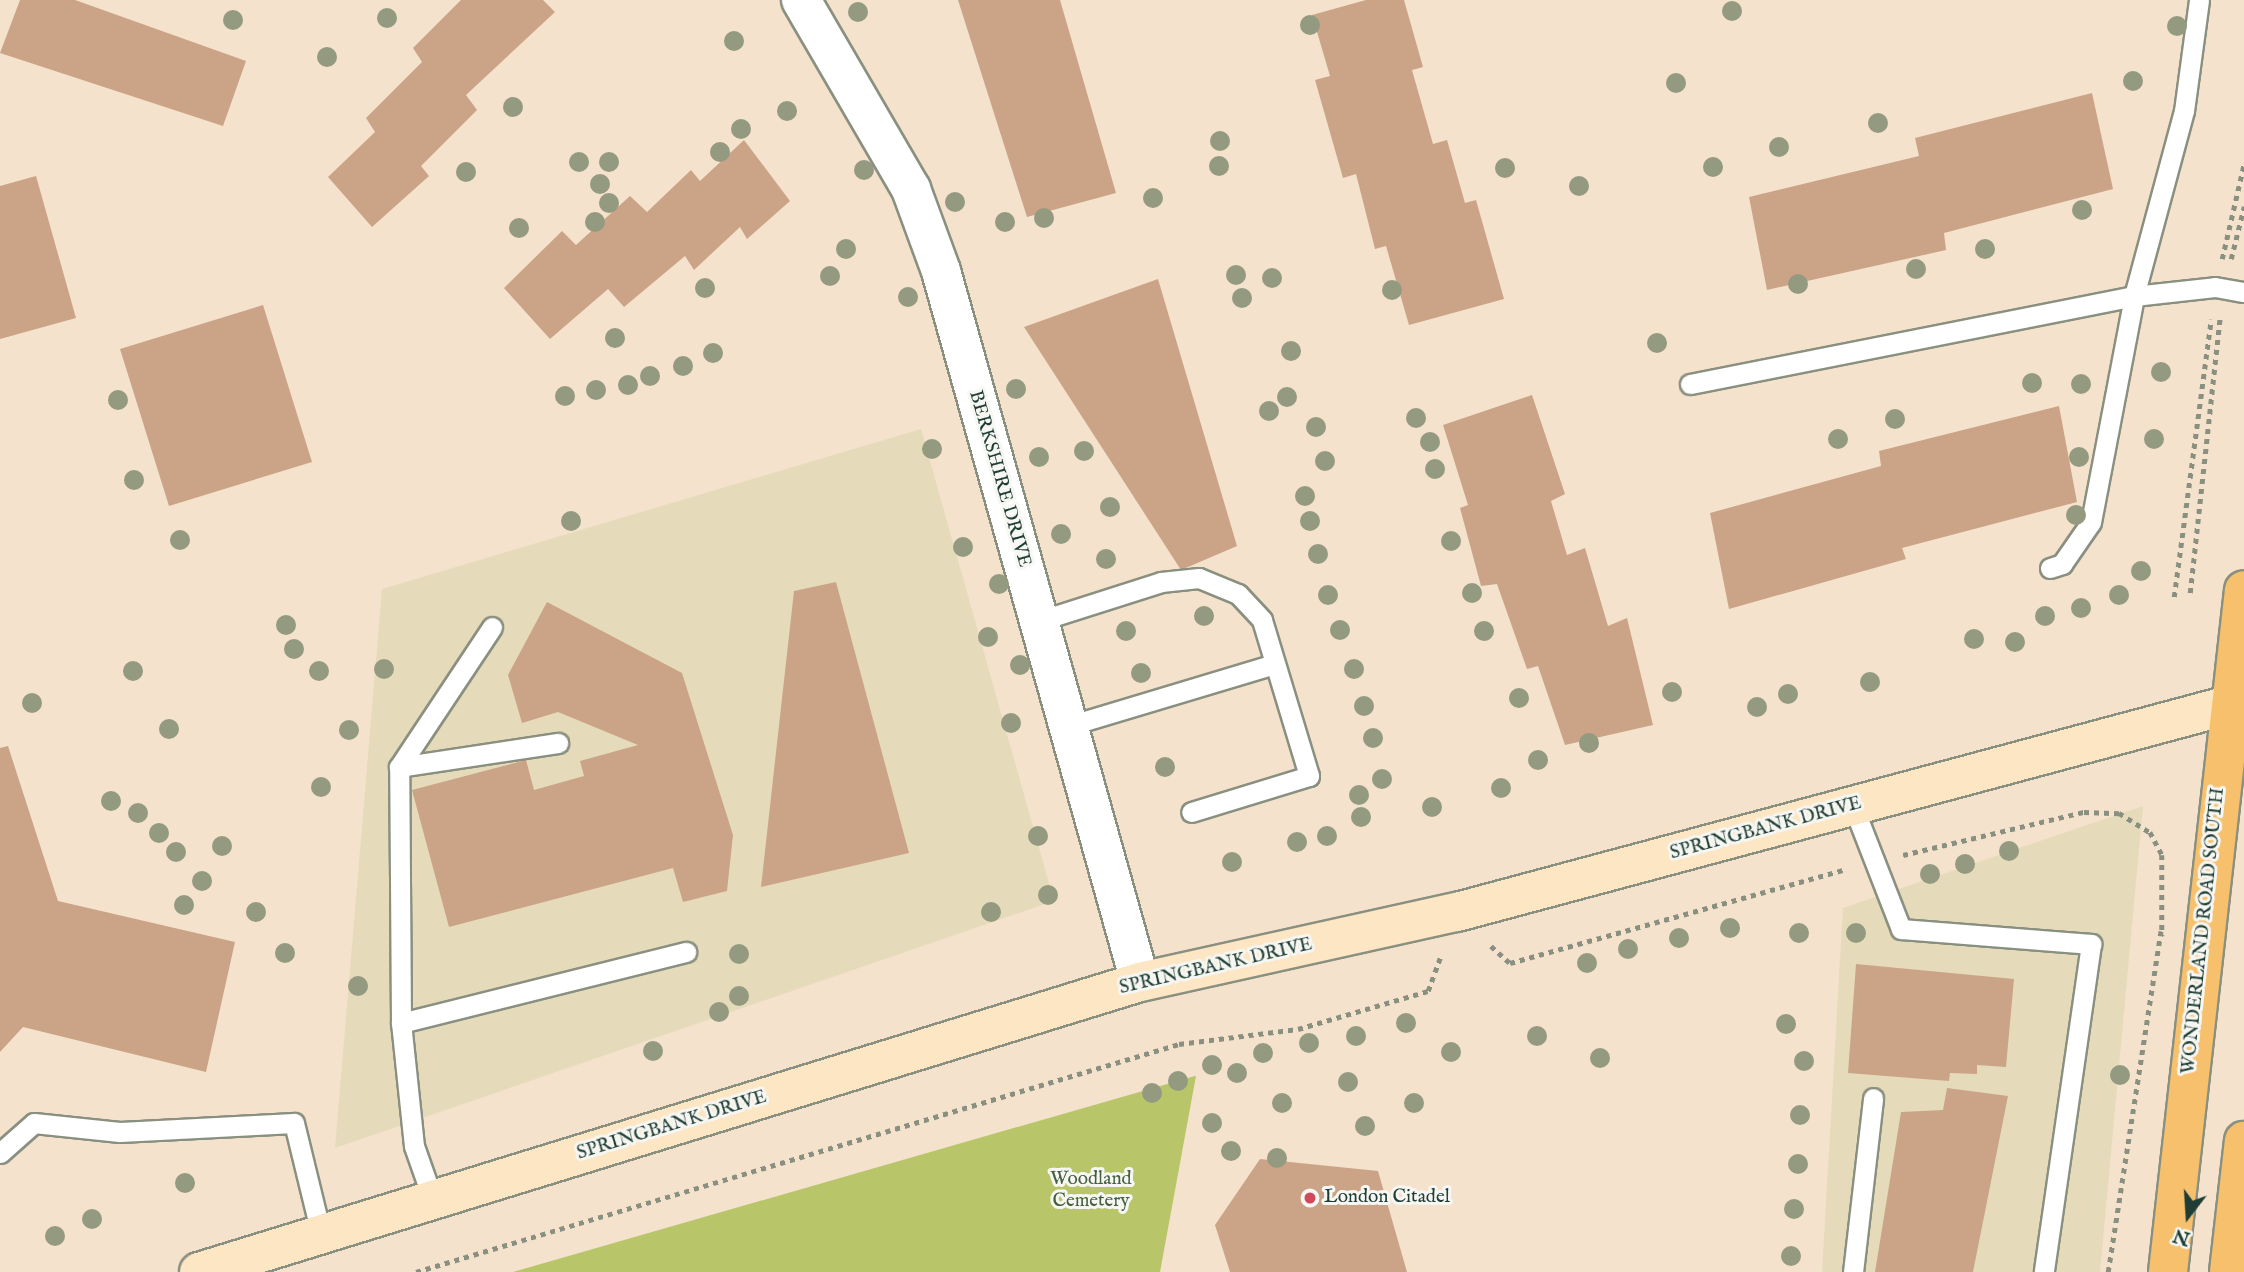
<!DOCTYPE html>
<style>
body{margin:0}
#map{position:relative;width:2244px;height:1272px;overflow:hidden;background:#f4e2cc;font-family:"IM FELL English",serif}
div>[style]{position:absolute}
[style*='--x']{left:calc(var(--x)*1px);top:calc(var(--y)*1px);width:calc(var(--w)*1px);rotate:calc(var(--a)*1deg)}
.built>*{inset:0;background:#e5dbba}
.green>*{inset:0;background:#b8c669}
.building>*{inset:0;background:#cba487}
.path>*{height:4.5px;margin-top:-2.25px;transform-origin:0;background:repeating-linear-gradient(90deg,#8a9080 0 5px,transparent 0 10px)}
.roads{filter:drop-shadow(2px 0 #8a9080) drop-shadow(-2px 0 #8a9080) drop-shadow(0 2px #8a9080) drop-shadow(0 -2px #8a9080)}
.service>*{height:19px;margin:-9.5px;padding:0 9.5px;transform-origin:9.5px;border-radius:9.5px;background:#fff}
.tertiary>*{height:38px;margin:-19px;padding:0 19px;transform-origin:19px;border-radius:19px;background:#fff}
.secondary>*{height:38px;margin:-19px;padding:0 19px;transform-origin:19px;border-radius:19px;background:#fce6c4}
.primary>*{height:38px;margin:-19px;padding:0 19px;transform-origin:19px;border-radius:19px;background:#f7c06c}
.trees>*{width:20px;height:20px;margin:-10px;border-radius:50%;background:#949a80}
.dots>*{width:19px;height:19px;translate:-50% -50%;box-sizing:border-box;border:4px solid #f6f6f2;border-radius:50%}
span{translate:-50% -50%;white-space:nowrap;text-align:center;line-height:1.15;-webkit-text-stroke:6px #f6f6f2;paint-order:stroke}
.street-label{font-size:19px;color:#1f3d34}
.park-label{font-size:19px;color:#455f41}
.poi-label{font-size:19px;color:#1f3d34}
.left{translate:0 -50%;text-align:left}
.north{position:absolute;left:2153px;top:1181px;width:70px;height:70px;-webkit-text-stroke:5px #f6f6f2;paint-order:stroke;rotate:197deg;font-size:19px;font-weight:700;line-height:28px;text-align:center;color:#1f3d34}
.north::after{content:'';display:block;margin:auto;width:24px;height:32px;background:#1f3d34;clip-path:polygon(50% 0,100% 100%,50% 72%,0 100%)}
</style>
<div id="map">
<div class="built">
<div style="clip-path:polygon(921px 429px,1054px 901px,335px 1148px,382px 589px)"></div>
<div style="clip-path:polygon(2143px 806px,2100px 1272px,1822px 1272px,1843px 908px)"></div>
</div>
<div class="green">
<div style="clip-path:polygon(1196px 1076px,1160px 1272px,513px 1272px,1195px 1076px)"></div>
</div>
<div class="building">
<div style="clip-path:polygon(20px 0,75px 0,246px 61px,223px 126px,0 53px)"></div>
<div style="clip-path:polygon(461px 0,543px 0,555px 12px,466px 95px,477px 110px,421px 166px,429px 176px,372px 227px,328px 177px,375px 132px,366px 118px,422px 62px,413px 48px)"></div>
<div style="clip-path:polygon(958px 0,1060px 0,1116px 193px,1027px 217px)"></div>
<div style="clip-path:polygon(1366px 0,1404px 0,1423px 67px,1412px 70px,1433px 144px,1447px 140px,1465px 203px,1476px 200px,1504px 299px,1409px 325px,1386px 246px,1375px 249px,1356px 174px,1343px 178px,1315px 80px,1330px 76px,1312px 15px)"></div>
<div style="clip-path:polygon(2092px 93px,2113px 189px,1944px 233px,1946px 250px,1767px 290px,1749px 197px,1919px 156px,1915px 138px)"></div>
<div style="clip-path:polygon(744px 140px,790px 201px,747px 239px,740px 227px,694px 270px,685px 256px,624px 307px,608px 289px,550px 339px,504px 288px,562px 231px,576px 245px,630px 196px,647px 212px,691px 170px,700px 181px)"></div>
<div style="clip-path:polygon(36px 176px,76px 318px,0 339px,0 186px)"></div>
<div style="clip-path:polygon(1158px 279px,1237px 546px,1181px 570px,1024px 327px)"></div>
<div style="clip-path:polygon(263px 305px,312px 462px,169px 506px,120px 349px)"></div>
<div style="clip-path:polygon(1532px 395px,1565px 494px,1551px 501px,1567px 555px,1585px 548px,1608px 626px,1627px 618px,1653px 725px,1565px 745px,1538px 666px,1527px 669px,1497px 584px,1481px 586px,1460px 508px,1468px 505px,1443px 425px)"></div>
<div style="clip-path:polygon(2059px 406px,2077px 502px,1902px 548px,1906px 559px,1729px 609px,1710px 513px,1881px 466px,1879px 451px)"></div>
<div style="clip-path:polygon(836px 582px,909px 853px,761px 887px,794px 591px)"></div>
<div style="clip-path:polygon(547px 602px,682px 673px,733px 835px,727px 891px,683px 902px,673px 868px,449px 927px,412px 790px,526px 760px,534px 790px,584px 776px,580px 761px,638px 745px,558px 712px,522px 723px,508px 675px)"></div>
<div style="clip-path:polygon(8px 746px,58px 901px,235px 942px,206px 1072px,23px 1027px,0 1052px,0 748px)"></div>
<div style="clip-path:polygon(1856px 964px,2014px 979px,2006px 1067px,1977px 1065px,1977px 1074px,1950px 1073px,1949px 1081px,1848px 1073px)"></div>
<div style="clip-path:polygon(1947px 1088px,2008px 1096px,1973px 1272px,1875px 1272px,1901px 1112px,1943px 1110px)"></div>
<div style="clip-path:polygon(1260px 1159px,1378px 1171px,1407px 1272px,1230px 1272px,1215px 1225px)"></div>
</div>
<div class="path">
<div style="--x:2222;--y:259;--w:98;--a:-77"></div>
<div style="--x:2231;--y:259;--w:54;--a:-76"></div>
<div style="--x:2190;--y:593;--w:276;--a:-83.8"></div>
<div style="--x:2174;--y:597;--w:280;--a:-82.4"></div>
<div style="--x:1903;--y:855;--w:186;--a:-13.4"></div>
<div style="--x:2084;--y:812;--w:35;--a:2"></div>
<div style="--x:2119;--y:813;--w:36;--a:32"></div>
<div style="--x:2150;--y:832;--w:26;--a:62"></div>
<div style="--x:2162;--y:855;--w:81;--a:90"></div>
<div style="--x:1491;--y:946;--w:25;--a:42"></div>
<div style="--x:1510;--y:963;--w:347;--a:-15.6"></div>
<div style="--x:416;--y:1272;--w:796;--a:-16.64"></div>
<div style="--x:1179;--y:1044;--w:120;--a:-7.2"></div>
<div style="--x:1298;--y:1029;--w:135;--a:-16.3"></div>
<div style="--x:1428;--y:991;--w:35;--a:-70"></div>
<div style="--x:2108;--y:1272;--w:345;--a:-81.2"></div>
</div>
<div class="roads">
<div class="service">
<div style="--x:1690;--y:384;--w:453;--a:-11.2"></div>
<div style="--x:2134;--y:296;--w:81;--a:-6.3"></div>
<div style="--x:2215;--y:287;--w:29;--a:10"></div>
<div style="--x:2050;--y:568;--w:13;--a:-18"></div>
<div style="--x:2062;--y:564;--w:51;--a:-55.4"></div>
<div style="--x:2091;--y:522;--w:230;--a:-79.2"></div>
<div style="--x:2134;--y:296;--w:192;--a:-74.9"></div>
<div style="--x:2184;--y:111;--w:112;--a:-82.3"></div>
<div style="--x:1039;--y:621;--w:128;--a:-17.7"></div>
<div style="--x:1161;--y:582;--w:38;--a:-6"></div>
<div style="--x:1199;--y:578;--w:42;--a:22.3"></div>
<div style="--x:1238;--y:594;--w:35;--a:47"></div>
<div style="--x:1262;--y:620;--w:163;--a:73.2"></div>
<div style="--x:1309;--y:776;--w:123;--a:163"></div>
<div style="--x:1068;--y:726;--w:216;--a:-16.7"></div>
<div style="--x:399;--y:767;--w:161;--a:-8.6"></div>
<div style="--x:1853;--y:806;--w:132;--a:68.7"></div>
<div style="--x:1901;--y:929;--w:191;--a:4.5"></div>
<div style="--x:2091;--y:944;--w:331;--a:98.2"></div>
<div style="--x:401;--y:1023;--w:256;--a:-90.4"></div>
<div style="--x:399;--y:767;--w:168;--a:-56.4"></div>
<div style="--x:0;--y:1153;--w:45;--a:-41.4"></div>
<div style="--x:34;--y:1123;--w:86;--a:6"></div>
<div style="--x:120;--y:1132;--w:174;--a:-3"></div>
<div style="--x:294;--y:1123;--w:114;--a:76.3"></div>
<div style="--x:433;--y:1200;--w:57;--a:-109.4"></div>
<div style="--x:414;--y:1146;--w:124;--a:-96"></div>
<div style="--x:401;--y:1023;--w:294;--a:-14"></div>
<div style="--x:1853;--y:1272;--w:175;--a:-83.4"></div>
</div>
<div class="tertiary">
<div style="--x:801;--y:0;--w:219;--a:59.8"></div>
<div style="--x:911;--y:189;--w:87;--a:69.9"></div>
<div style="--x:941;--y:271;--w:738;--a:74.36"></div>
</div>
<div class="secondary">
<div style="--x:199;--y:1272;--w:985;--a:-17.13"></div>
<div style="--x:1140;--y:982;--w:325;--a:-12.5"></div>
<div style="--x:1457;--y:912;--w:815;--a:-15.01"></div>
</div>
<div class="primary">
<div style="--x:2168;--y:1272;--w:686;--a:-83.64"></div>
<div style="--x:2229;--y:1272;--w:132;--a:-83.5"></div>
</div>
</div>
<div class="trees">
<div style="left:1732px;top:11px"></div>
<div style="left:858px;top:12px"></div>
<div style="left:387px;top:18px"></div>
<div style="left:233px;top:20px"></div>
<div style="left:1310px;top:25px"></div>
<div style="left:2177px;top:26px"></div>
<div style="left:734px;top:41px"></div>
<div style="left:327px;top:57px"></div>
<div style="left:2133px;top:81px"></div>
<div style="left:1676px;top:83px"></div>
<div style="left:513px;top:107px"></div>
<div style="left:787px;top:111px"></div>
<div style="left:1878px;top:123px"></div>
<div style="left:741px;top:129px"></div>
<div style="left:1220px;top:141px"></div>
<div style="left:1779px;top:147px"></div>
<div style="left:720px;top:152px"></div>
<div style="left:579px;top:162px"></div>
<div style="left:609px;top:162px"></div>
<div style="left:1219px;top:166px"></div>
<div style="left:1713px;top:167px"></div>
<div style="left:1505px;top:168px"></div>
<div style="left:864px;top:170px"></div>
<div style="left:466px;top:172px"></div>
<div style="left:600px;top:184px"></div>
<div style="left:1579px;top:186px"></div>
<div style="left:1153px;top:198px"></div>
<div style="left:955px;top:202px"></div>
<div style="left:609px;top:203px"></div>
<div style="left:2082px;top:210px"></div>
<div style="left:1044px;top:218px"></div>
<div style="left:595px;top:222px"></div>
<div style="left:1005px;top:222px"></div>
<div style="left:519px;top:228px"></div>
<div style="left:846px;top:249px"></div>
<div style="left:1985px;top:249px"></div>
<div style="left:1916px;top:269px"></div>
<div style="left:1236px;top:275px"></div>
<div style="left:830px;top:276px"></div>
<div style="left:1272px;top:278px"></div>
<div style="left:1798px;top:284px"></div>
<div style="left:705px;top:288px"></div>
<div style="left:1392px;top:290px"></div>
<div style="left:908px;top:297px"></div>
<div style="left:1242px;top:298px"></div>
<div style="left:615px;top:338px"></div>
<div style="left:1657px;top:343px"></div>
<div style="left:1291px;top:351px"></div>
<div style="left:713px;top:353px"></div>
<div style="left:683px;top:366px"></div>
<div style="left:2161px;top:372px"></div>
<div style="left:650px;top:376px"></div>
<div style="left:2032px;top:383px"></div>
<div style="left:2081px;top:384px"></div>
<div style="left:628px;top:385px"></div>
<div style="left:1016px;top:389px"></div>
<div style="left:596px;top:390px"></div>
<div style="left:565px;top:396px"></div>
<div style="left:1287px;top:397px"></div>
<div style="left:118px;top:400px"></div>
<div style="left:1269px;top:411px"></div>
<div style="left:1416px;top:418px"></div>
<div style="left:1895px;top:419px"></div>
<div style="left:1316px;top:427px"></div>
<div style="left:1838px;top:439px"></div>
<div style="left:2154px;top:439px"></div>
<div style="left:1430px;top:442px"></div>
<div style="left:932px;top:449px"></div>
<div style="left:1084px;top:451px"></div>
<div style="left:1039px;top:457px"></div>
<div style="left:2079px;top:457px"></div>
<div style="left:1325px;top:461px"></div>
<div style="left:1435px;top:469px"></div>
<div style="left:134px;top:480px"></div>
<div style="left:1305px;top:496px"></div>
<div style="left:1110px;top:507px"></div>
<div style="left:2076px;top:515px"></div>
<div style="left:571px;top:521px"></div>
<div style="left:1310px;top:521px"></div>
<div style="left:1061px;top:534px"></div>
<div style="left:180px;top:540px"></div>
<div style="left:1451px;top:541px"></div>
<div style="left:963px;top:547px"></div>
<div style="left:1318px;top:554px"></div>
<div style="left:1106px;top:559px"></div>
<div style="left:2141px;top:571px"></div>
<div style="left:999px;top:584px"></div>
<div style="left:1472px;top:593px"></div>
<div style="left:1328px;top:595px"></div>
<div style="left:2119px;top:595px"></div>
<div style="left:2081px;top:608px"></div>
<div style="left:1204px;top:616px"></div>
<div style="left:2045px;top:616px"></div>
<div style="left:286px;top:625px"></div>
<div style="left:1340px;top:630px"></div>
<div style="left:1126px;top:631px"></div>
<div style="left:1484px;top:631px"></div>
<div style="left:988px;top:637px"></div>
<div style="left:1974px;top:639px"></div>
<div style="left:2015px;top:642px"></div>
<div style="left:294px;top:649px"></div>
<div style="left:1020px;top:665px"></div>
<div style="left:384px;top:669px"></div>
<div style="left:1354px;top:669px"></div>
<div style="left:133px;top:671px"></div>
<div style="left:319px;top:671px"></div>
<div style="left:1141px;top:673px"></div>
<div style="left:1870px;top:682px"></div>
<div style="left:1672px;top:692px"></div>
<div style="left:1788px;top:694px"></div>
<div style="left:1519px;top:698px"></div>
<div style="left:32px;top:703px"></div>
<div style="left:1364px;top:706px"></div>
<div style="left:1757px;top:707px"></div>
<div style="left:1011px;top:723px"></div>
<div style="left:169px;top:729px"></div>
<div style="left:349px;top:730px"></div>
<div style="left:1373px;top:738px"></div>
<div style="left:1589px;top:743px"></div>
<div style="left:1538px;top:760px"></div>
<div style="left:1165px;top:767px"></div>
<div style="left:1382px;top:779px"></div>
<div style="left:321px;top:787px"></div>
<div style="left:1501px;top:788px"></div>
<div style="left:1359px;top:795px"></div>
<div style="left:111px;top:801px"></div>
<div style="left:1432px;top:807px"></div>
<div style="left:138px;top:813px"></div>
<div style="left:1361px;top:817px"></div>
<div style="left:159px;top:833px"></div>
<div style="left:1038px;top:836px"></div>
<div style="left:1327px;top:836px"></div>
<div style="left:1297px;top:842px"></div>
<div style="left:222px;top:846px"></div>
<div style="left:2009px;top:851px"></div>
<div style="left:176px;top:852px"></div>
<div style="left:1232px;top:862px"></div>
<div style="left:1965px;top:864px"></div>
<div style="left:1930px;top:874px"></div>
<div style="left:202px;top:881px"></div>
<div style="left:1048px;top:895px"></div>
<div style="left:184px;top:905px"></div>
<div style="left:256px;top:912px"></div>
<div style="left:991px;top:912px"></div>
<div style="left:1730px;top:928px"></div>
<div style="left:1799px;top:933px"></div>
<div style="left:1856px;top:933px"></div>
<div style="left:1679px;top:938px"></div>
<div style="left:1628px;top:949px"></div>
<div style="left:285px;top:953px"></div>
<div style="left:739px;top:954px"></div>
<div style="left:1587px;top:963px"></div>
<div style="left:358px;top:986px"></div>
<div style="left:739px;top:996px"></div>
<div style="left:719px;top:1012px"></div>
<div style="left:1406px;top:1023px"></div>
<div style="left:1786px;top:1024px"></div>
<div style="left:1356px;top:1036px"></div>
<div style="left:1537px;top:1036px"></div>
<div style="left:1309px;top:1043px"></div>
<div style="left:653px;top:1051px"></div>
<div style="left:1451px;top:1052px"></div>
<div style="left:1263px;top:1053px"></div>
<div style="left:1600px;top:1058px"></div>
<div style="left:1804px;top:1061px"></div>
<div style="left:1212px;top:1065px"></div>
<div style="left:1237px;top:1073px"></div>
<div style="left:2120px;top:1075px"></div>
<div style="left:1178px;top:1081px"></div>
<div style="left:1348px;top:1082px"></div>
<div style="left:1152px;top:1093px"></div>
<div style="left:1282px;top:1103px"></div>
<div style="left:1414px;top:1103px"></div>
<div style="left:1800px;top:1115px"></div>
<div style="left:1212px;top:1123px"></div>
<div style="left:1365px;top:1126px"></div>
<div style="left:1231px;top:1151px"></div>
<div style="left:1277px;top:1158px"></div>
<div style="left:1798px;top:1164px"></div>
<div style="left:185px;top:1183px"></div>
<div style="left:1794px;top:1209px"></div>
<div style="left:92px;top:1219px"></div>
<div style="left:55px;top:1236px"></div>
<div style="left:1791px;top:1256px"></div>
</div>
<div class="dots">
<div style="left:1310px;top:1198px;background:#d1495b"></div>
</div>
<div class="street-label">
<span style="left:999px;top:479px;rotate:74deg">BERKSHIRE DRIVE</span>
<span style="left:1766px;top:829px;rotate:-15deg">SPRINGBANK DRIVE</span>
<span style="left:2204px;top:931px;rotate:-84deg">WONDERLAND ROAD SOUTH</span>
<span style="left:1216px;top:967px;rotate:-13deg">SPRINGBANK DRIVE</span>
<span style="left:672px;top:1126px;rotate:-17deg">SPRINGBANK DRIVE</span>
</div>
<div class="park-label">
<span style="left:1091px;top:1191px">Woodland<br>Cemetery</span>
</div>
<div class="poi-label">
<span class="left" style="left:1324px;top:1198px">London Citadel</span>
</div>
<div class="north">N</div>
</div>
